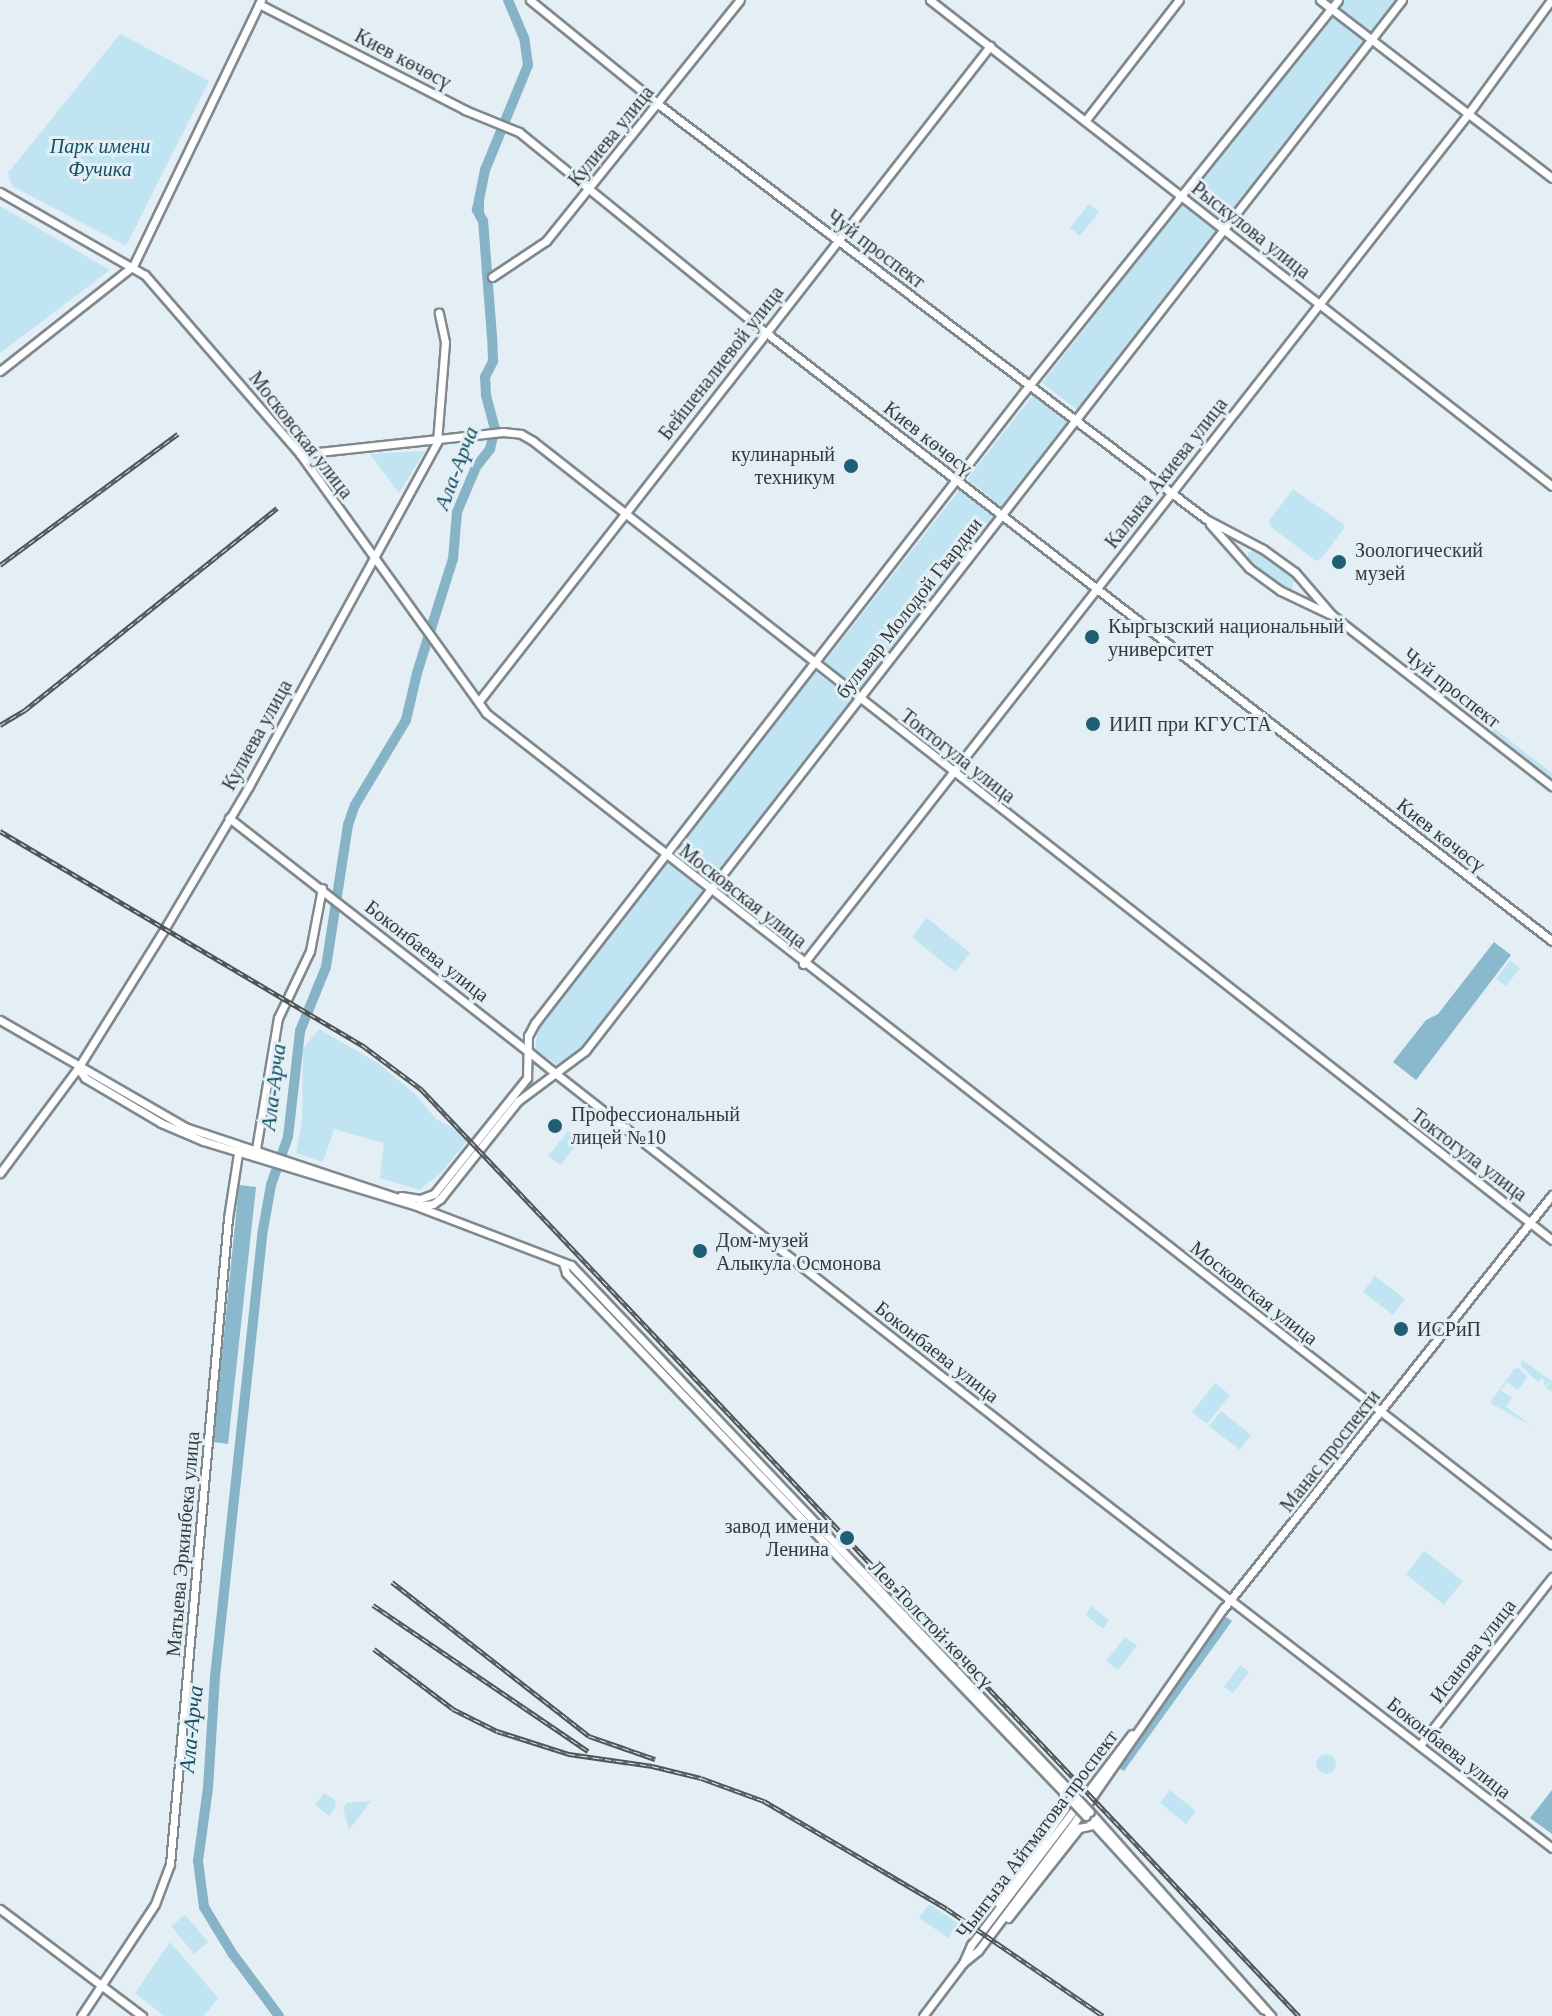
<!DOCTYPE html>
<meta charset="utf-8">
<style>
body{margin:0}
#map{position:relative;width:1552px;height:2016px;overflow:hidden;background:#e3eff5;font-family:"Times New Roman",serif}
div>[style]{position:absolute}
[style*='--x']{left:calc(var(--x)*1px);top:calc(var(--y)*1px);width:calc(var(--w)*1px);rotate:calc(var(--a)*1deg)}
.green>*{inset:0;background:#c1e4f3}
.round{border-radius:50%}
.forest>*{inset:0;background:#8ab8cc}
.stream>*{height:2px;margin:-1px;padding:0 1px;transform-origin:1px;border-radius:1px;background:#86b3c6}
.river>*{height:10px;margin:-5px;padding:0 5px;transform-origin:5px;border-radius:5px;background:#86b3c6}
.roads{filter:drop-shadow(2px 0 #7f898e) drop-shadow(-2px 0 #7f898e) drop-shadow(0 2px #7f898e) drop-shadow(0 -2px #7f898e)}
.secondary>*{height:7px;margin:-3.5px;padding:0 3.5px;transform-origin:3.5px;border-radius:3.5px;background:#fff}
.primary>*{height:7px;margin:-3.5px;padding:0 3.5px;transform-origin:3.5px;border-radius:3.5px;background:#fff}
.rail>*{height:5px;margin-top:-2.5px;transform-origin:0;background:repeating-linear-gradient(90deg,#e3eff5 0 6px,#505658 0 12px);box-sizing:border-box;border-block:2px solid #505658}
.bridges{filter:drop-shadow(2px 0 #7f898e) drop-shadow(-2px 0 #7f898e) drop-shadow(0 2px #7f898e) drop-shadow(0 -2px #7f898e)}
.primary-bridge>*{height:7px;margin:-3.5px;padding:0 3.5px;transform-origin:3.5px;border-radius:3.5px;background:#fff}
.dots>*{width:22px;height:22px;translate:-50% -50%;box-sizing:border-box;border:4px solid #e3eff5;border-radius:50%}
span{translate:-50% -50%;white-space:nowrap;text-align:center;line-height:1.15;-webkit-text-stroke:6px #e3eff5;paint-order:stroke}
.street-label{font-size:20px;color:#33383a}
.park-label{font-size:20px;color:#134f65;font-style:italic}
.poi-label{font-size:20px;color:#33383a}
.right{translate:-100% -50%;text-align:right}
.left{translate:0 -50%;text-align:left}
.water-label{font-size:22px;color:#145065;font-style:italic}
</style>
<div id="map">
<div class="green">
<div style="clip-path:polygon(1342px 0,1401px 0,1373px 35px,1336px 7px)"></div>
<div style="clip-path:polygon(1332px 13px,1368px 41px,1226px 223px,1190px 195px)"></div>
<div style="clip-path:polygon(120px 34px,209px 81px,126px 246px,12px 186px,8px 173px)"></div>
<div style="clip-path:polygon(1184px 202px,1220px 231px,1079px 411px,1042px 383px)"></div>
<div style="clip-path:polygon(1089px 204px,1099px 212px,1080px 236px,1070px 228px)"></div>
<div style="clip-path:polygon(0 206px,110px 270px,0 353px)"></div>
<div style="clip-path:polygon(1034px 394px,1070px 423px,1003px 508px,967px 479px)"></div>
<div style="clip-path:polygon(425px 451px,399px 493px,370px 454px)"></div>
<div style="clip-path:polygon(960px 489px,996px 517px,859px 692px,823px 664px)"></div>
<div style="clip-path:polygon(1293px 489px,1343px 524px,1344px 528px,1321px 559px,1316px 561px,1270px 526px,1269px 521px)"></div>
<div style="clip-path:polygon(1259px 550px,1295px 576px,1292px 589px,1285px 590px,1248px 563px,1248px 552px)"></div>
<div style="clip-path:polygon(816px 672px,853px 700px,710px 882px,674px 854px)"></div>
<div style="clip-path:polygon(1483px 720px,1552px 773px,1552px 778px,1481px 723px)"></div>
<div style="clip-path:polygon(667px 862px,703px 891px,574px 1056px,562px 1066px,557px 1065px,535px 1049px,538px 1028px)"></div>
<div style="clip-path:polygon(927px 918px,970px 953px,955px 972px,912px 937px)"></div>
<div style="clip-path:polygon(1510px 960px,1520px 968px,1506px 986px,1496px 979px)"></div>
<div style="clip-path:polygon(319px 1029px,378px 1063px,416px 1095px,436px 1119px,463px 1133px,467px 1141px,441px 1173px,419px 1190px,380px 1178px,384px 1143px,334px 1129px,323px 1162px,296px 1153px,302px 1119px,303px 1048px)"></div>
<div style="clip-path:polygon(568px 1131px,580px 1141px,560px 1165px,548px 1156px)"></div>
<div style="clip-path:polygon(1375px 1276px,1405px 1299px,1393px 1315px,1363px 1292px)"></div>
<div style="clip-path:polygon(1522px 1360px,1552px 1381px,1552px 1392px,1546px 1388px,1550px 1382px,1544px 1386px,1543px 1377px,1539px 1382px,1531px 1376px,1521px 1365px)"></div>
<div style="clip-path:polygon(1519px 1368px,1527px 1377px,1518px 1390px,1507px 1382px,1501px 1390px,1512px 1398px,1506px 1407px,1532px 1426px,1490px 1403px,1514px 1369px)"></div>
<div style="clip-path:polygon(1215px 1383px,1230px 1395px,1207px 1424px,1192px 1412px)"></div>
<div style="clip-path:polygon(1221px 1411px,1251px 1435px,1240px 1450px,1209px 1426px)"></div>
<div style="clip-path:polygon(1424px 1551px,1463px 1581px,1444px 1605px,1406px 1574px)"></div>
<div style="clip-path:polygon(1091px 1606px,1109px 1620px,1103px 1629px,1086px 1615px)"></div>
<div style="clip-path:polygon(1125px 1637px,1137px 1646px,1118px 1670px,1106px 1661px)"></div>
<div style="clip-path:polygon(1240px 1665px,1249px 1672px,1233px 1693px,1224px 1687px)"></div>
<div class="round" style="left:1316px;top:1754px;width:20px;height:20px"></div>
<div style="clip-path:polygon(1170px 1790px,1196px 1811px,1186px 1824px,1160px 1803px)"></div>
<div style="clip-path:polygon(324px 1793px,335px 1800px,336px 1806px,329px 1816px,315px 1805px)"></div>
<div style="clip-path:polygon(371px 1801px,349px 1830px,343px 1808px,347px 1803px)"></div>
<div style="clip-path:polygon(929px 1904px,958px 1923px,948px 1938px,919px 1918px)"></div>
<div style="clip-path:polygon(185px 1915px,208px 1942px,194px 1954px,171px 1926px)"></div>
<div style="clip-path:polygon(170px 1942px,218px 1998px,204px 2016px,164px 2016px,135px 1993px)"></div>
</div>
<div class="forest">
<div style="clip-path:polygon(1494px 942px,1511px 955px,1416px 1080px,1393px 1062px,1426px 1020px,1438px 1014px)"></div>
<div style="clip-path:polygon(239px 1185px,256px 1187px,228px 1444px,213px 1442px)"></div>
<div style="clip-path:polygon(1223px 1615px,1232px 1621px,1124px 1771px,1117px 1767px)"></div>
<div style="clip-path:polygon(1552px 1790px,1552px 1834px,1530px 1818px)"></div>
</div>
<div class="stream">
<div style="--x:483;--y:221;--w:34;--a:-90"></div>
</div>
<div class="river">
<div style="--x:279;--y:2016;--w:79;--a:-126.7"></div>
<div style="--x:232;--y:1953;--w:54;--a:-121.3"></div>
<div style="--x:204;--y:1907;--w:46;--a:-97.4"></div>
<div style="--x:198;--y:1861;--w:74;--a:-82.2"></div>
<div style="--x:208;--y:1788;--w:111;--a:-86.4"></div>
<div style="--x:215;--y:1677;--w:450;--a:-83.9"></div>
<div style="--x:263;--y:1230;--w:46;--a:-79.9"></div>
<div style="--x:271;--y:1185;--w:51;--a:-70.5"></div>
<div style="--x:288;--y:1137;--w:107;--a:-83.5"></div>
<div style="--x:300;--y:1031;--w:69;--a:-67.9"></div>
<div style="--x:326;--y:967;--w:144;--a:-81.2"></div>
<div style="--x:348;--y:825;--w:21;--a:-71"></div>
<div style="--x:355;--y:805;--w:99;--a:-59"></div>
<div style="--x:406;--y:720;--w:48;--a:-76.8"></div>
<div style="--x:417;--y:673;--w:120;--a:-72.5"></div>
<div style="--x:453;--y:559;--w:47;--a:-85.1"></div>
<div style="--x:457;--y:512;--w:49;--a:-67.1"></div>
<div style="--x:476;--y:467;--w:23;--a:-52"></div>
<div style="--x:490;--y:449;--w:21;--a:-76"></div>
<div style="--x:495;--y:429;--w:35;--a:-105"></div>
<div style="--x:486;--y:395;--w:18;--a:-93"></div>
<div style="--x:485;--y:377;--w:18;--a:-63"></div>
<div style="--x:493;--y:361;--w:24;--a:-92"></div>
<div style="--x:492;--y:337;--w:116;--a:-94.4"></div>
<div style="--x:483;--y:221;--w:13;--a:-119"></div>
<div style="--x:477;--y:210;--w:41;--a:-78.7"></div>
<div style="--x:485;--y:170;--w:113;--a:-67.7"></div>
<div style="--x:528;--y:65;--w:27;--a:-98"></div>
<div style="--x:524;--y:38;--w:41;--a:-112.8"></div>
</div>
<div class="roads">
<div class="secondary">
<div style="--x:930;--y:0;--w:789;--a:38"></div>
<div style="--x:1320;--y:0;--w:292;--a:37.5"></div>
<div style="--x:259;--y:4;--w:232;--a:27.2"></div>
<div style="--x:465;--y:110;--w:58;--a:22.2"></div>
<div style="--x:519;--y:132;--w:317;--a:39.1"></div>
<div style="--x:765;--y:332;--w:995;--a:37.73"></div>
<div style="--x:1085;--y:121;--w:153;--a:-52.2"></div>
<div style="--x:0;--y:192;--w:167;--a:29.8"></div>
<div style="--x:145;--y:275;--w:237;--a:49.1"></div>
<div style="--x:300;--y:454;--w:319;--a:54.3"></div>
<div style="--x:486;--y:713;--w:1352;--a:37.97"></div>
<div style="--x:492;--y:277;--w:65;--a:-33.7"></div>
<div style="--x:546;--y:241;--w:309;--a:-51.2"></div>
<div style="--x:0;--y:371;--w:169;--a:-38.3"></div>
<div style="--x:300;--y:454;--w:204;--a:-6.2"></div>
<div style="--x:503;--y:432;--w:18;--a:6"></div>
<div style="--x:521;--y:434;--w:14;--a:30"></div>
<div style="--x:533;--y:441;--w:1295;--a:38.1"></div>
<div style="--x:479;--y:701;--w:831;--a:-52.04"></div>
<div style="--x:229;--y:818;--w:380;--a:38"></div>
<div style="--x:803;--y:964;--w:1079;--a:-51.96"></div>
<div style="--x:1468;--y:114;--w:141;--a:-53.9"></div>
<div style="--x:555;--y:1073;--w:618;--a:38.09"></div>
<div style="--x:1041;--y:1454;--w:645;--a:37.63"></div>
<div style="--x:255;--y:1155;--w:139;--a:-80.5"></div>
<div style="--x:278;--y:1018;--w:74;--a:-64.5"></div>
<div style="--x:310;--y:951;--w:64;--a:-79.2"></div>
<div style="--x:0;--y:1173;--w:131;--a:-53.4"></div>
<div style="--x:78;--y:1068;--w:165;--a:-58.1"></div>
<div style="--x:165;--y:928;--w:165;--a:-59.4"></div>
<div style="--x:249;--y:786;--w:392;--a:-61.3"></div>
<div style="--x:437;--y:442;--w:100;--a:-85.4"></div>
<div style="--x:445;--y:342;--w:30;--a:-102"></div>
<div style="--x:1420;--y:1745;--w:214;--a:-51.8"></div>
<div style="--x:0;--y:1909;--w:178;--a:37"></div>
<div style="--x:81;--y:2016;--w:134;--a:-56.5"></div>
<div style="--x:155;--y:1904;--w:43;--a:-69.4"></div>
<div style="--x:170;--y:1864;--w:649;--a:-84.87"></div>
<div style="--x:228;--y:1218;--w:72;--a:-81.2"></div>
</div>
<div class="primary">
<div style="--x:530;--y:0;--w:165;--a:39.1"></div>
<div style="--x:658;--y:104;--w:687;--a:37.14"></div>
<div style="--x:1206;--y:519;--w:64;--a:27.8"></div>
<div style="--x:1263;--y:549;--w:39;--a:36"></div>
<div style="--x:1295;--y:572;--w:57;--a:49.3"></div>
<div style="--x:1332;--y:615;--w:279;--a:37.9"></div>
<div style="--x:133;--y:266;--w:295;--a:-64.3"></div>
<div style="--x:1210;--y:524;--w:59;--a:48.4"></div>
<div style="--x:1249;--y:568;--w:39;--a:36"></div>
<div style="--x:1281;--y:591;--w:53;--a:25.6"></div>
<div style="--x:0;--y:1020;--w:214;--a:30"></div>
<div style="--x:185;--y:1127;--w:232;--a:18.4"></div>
<div style="--x:529;--y:1052;--w:33;--a:39"></div>
<div style="--x:78;--y:1068;--w:12;--a:55"></div>
<div style="--x:85;--y:1078;--w:88;--a:30.6"></div>
<div style="--x:161;--y:1123;--w:46;--a:23.2"></div>
<div style="--x:203;--y:1141;--w:224;--a:16.9"></div>
<div style="--x:417;--y:1206;--w:16;--a:-7"></div>
<div style="--x:433;--y:1204;--w:9;--a:-36"></div>
<div style="--x:440;--y:1199;--w:125;--a:-51.5"></div>
<div style="--x:518;--y:1101;--w:84;--a:-36.7"></div>
<div style="--x:585;--y:1051;--w:1331;--a:-52.14"></div>
<div style="--x:434;--y:1194;--w:149;--a:-51.3"></div>
<div style="--x:527;--y:1078;--w:42;--a:-88.6"></div>
<div style="--x:528;--y:1036;--w:15;--a:-62"></div>
<div style="--x:535;--y:1023;--w:798;--a:-52.23"></div>
<div style="--x:1024;--y:392;--w:502;--a:-51.3"></div>
<div style="--x:401;--y:1196;--w:19;--a:9"></div>
<div style="--x:420;--y:1199;--w:15;--a:-20"></div>
<div style="--x:419;--y:1207;--w:163;--a:20.9"></div>
<div style="--x:571;--y:1265;--w:731;--a:46.5"></div>
<div style="--x:563;--y:1263;--w:10;--a:73"></div>
<div style="--x:566;--y:1273;--w:728;--a:46.22"></div>
<div style="--x:1090;--y:1812;--w:273;--a:48.4"></div>
<div style="--x:1086;--y:1816;--w:262;--a:47.5"></div>
<div style="--x:998;--y:1903;--w:116;--a:-54.8"></div>
<div style="--x:1065;--y:1808;--w:15;--a:-98"></div>
<div style="--x:1008;--y:1918;--w:115;--a:-51.7"></div>
<div style="--x:1079;--y:1828;--w:14;--a:-12"></div>
<div style="--x:963;--y:1963;--w:19;--a:-39"></div>
<div style="--x:978;--y:1951;--w:160;--a:-53.1"></div>
<div style="--x:1074;--y:1823;--w:261;--a:-55.2"></div>
<div style="--x:1223;--y:1609;--w:529;--a:-51.53"></div>
<div style="--x:923;--y:2016;--w:66;--a:-53"></div>
<div style="--x:963;--y:1963;--w:20;--a:-66"></div>
<div style="--x:971;--y:1945;--w:265;--a:-52.7"></div>
</div>
</div>
<div class="rail">
<div style="--x:0;--y:565;--w:221;--a:-36.4"></div>
<div style="--x:0;--y:725;--w:29;--a:-31"></div>
<div style="--x:25;--y:710;--w:323;--a:-38.7"></div>
<div style="--x:0;--y:831;--w:421;--a:30.6"></div>
<div style="--x:362;--y:1045;--w:74;--a:36.7"></div>
<div style="--x:421;--y:1089;--w:1277;--a:46.56"></div>
<div style="--x:392;--y:1582;--w:250;--a:38"></div>
<div style="--x:589;--y:1736;--w:70;--a:19.2"></div>
<div style="--x:373;--y:1605;--w:260;--a:34.2"></div>
<div style="--x:374;--y:1649;--w:99;--a:37.2"></div>
<div style="--x:453;--y:1709;--w:49;--a:26.6"></div>
<div style="--x:497;--y:1731;--w:76;--a:17.7"></div>
<div style="--x:569;--y:1754;--w:84;--a:8.2"></div>
<div style="--x:652;--y:1766;--w:50;--a:13.8"></div>
<div style="--x:701;--y:1778;--w:67;--a:20.1"></div>
<div style="--x:764;--y:1801;--w:212;--a:30.5"></div>
<div style="--x:947;--y:1909;--w:189;--a:34.4"></div>
</div>
<div class="bridges">
<div class="primary-bridge">
<div style="--x:1074;--y:1795;--w:23;--a:47"></div>
<div style="--x:1070;--y:1799;--w:23;--a:47"></div>
</div>
</div>
<div class="dots">
<div style="left:851px;top:466px;background:#205e74"></div>
<div style="left:1339px;top:562px;background:#205e74"></div>
<div style="left:1092px;top:637px;background:#205e74"></div>
<div style="left:1093px;top:724px;background:#205e74"></div>
<div style="left:555px;top:1126px;background:#205e74"></div>
<div style="left:700px;top:1251px;background:#205e74"></div>
<div style="left:1401px;top:1329px;background:#205e74"></div>
<div style="left:847px;top:1538px;background:#205e74"></div>
</div>
<div class="street-label">
<span style="left:403px;top:59px;rotate:28deg">Киев көчөсү</span>
<span style="left:611px;top:136px;rotate:-51deg">Кулиева улица</span>
<span style="left:1251px;top:230px;rotate:38deg">Рыскулова улица</span>
<span style="left:876px;top:249px;rotate:37deg">Чуй проспект</span>
<span style="left:721px;top:363px;rotate:-52deg">Бейшеналиевой улица</span>
<span style="left:301px;top:435px;rotate:52deg">Московская улица</span>
<span style="left:928px;top:438px;rotate:38deg">Киев көчөсү</span>
<span style="left:1166px;top:473px;rotate:-52deg">Калыка Акиева улица</span>
<span style="left:909px;top:608px;rotate:-52deg">бульвар Молодой Гвардии</span>
<span style="left:1452px;top:688px;rotate:38deg">Чуй проспект</span>
<span style="left:257px;top:735px;rotate:-61deg">Кулиева улица</span>
<span style="left:958px;top:756px;rotate:38deg">Токтогула улица</span>
<span style="left:1441px;top:835px;rotate:38deg">Киев көчөсү</span>
<span style="left:743px;top:896px;rotate:38deg">Московская улица</span>
<span style="left:427px;top:951px;rotate:38deg">Боконбаева улица</span>
<span style="left:1469px;top:1155px;rotate:37deg">Токтогула улица</span>
<span style="left:1254px;top:1293px;rotate:38deg">Московская улица</span>
<span style="left:937px;top:1352px;rotate:38deg">Боконбаева улица</span>
<span style="left:1330px;top:1451px;rotate:-52deg">Манас проспекти</span>
<span style="left:183px;top:1544px;rotate:-85deg">Матыева Эркинбека улица</span>
<span style="left:931px;top:1624px;rotate:46deg">Лев Толстой көчөсү</span>
<span style="left:1473px;top:1651px;rotate:-52deg">Исанова улица</span>
<span style="left:1449px;top:1748px;rotate:38deg">Боконбаева улица</span>
<span style="left:1037px;top:1834px;rotate:-53deg">Чынгыза Айтматова проспект</span>
</div>
<div class="park-label">
<span style="left:100px;top:158px">Парк имени<br>Фучика</span>
</div>
<div class="poi-label">
<span class="right" style="left:835px;top:466px">кулинарный<br>техникум</span>
<span class="left" style="left:1355px;top:562px">Зоологический<br>музей</span>
<span class="left" style="left:1108px;top:638px">Кыргызский национальный<br>университет</span>
<span class="left" style="left:1109px;top:724px">ИИП при КГУСТА</span>
<span class="left" style="left:571px;top:1126px">Профессиональный<br>лицей №10</span>
<span class="left" style="left:716px;top:1252px">Дом-музей<br>Алыкула Осмонова</span>
<span class="left" style="left:1417px;top:1329px">ИСРиП</span>
<span class="right" style="left:829px;top:1538px">завод имени<br>Ленина</span>
</div>
<div class="water-label">
<span style="left:456px;top:468px;rotate:-69deg">Ала-Арча</span>
<span style="left:273px;top:1087px;rotate:-83deg">Ала-Арча</span>
<span style="left:191px;top:1729px;rotate:-84deg">Ала-Арча</span>
</div>
</div>
